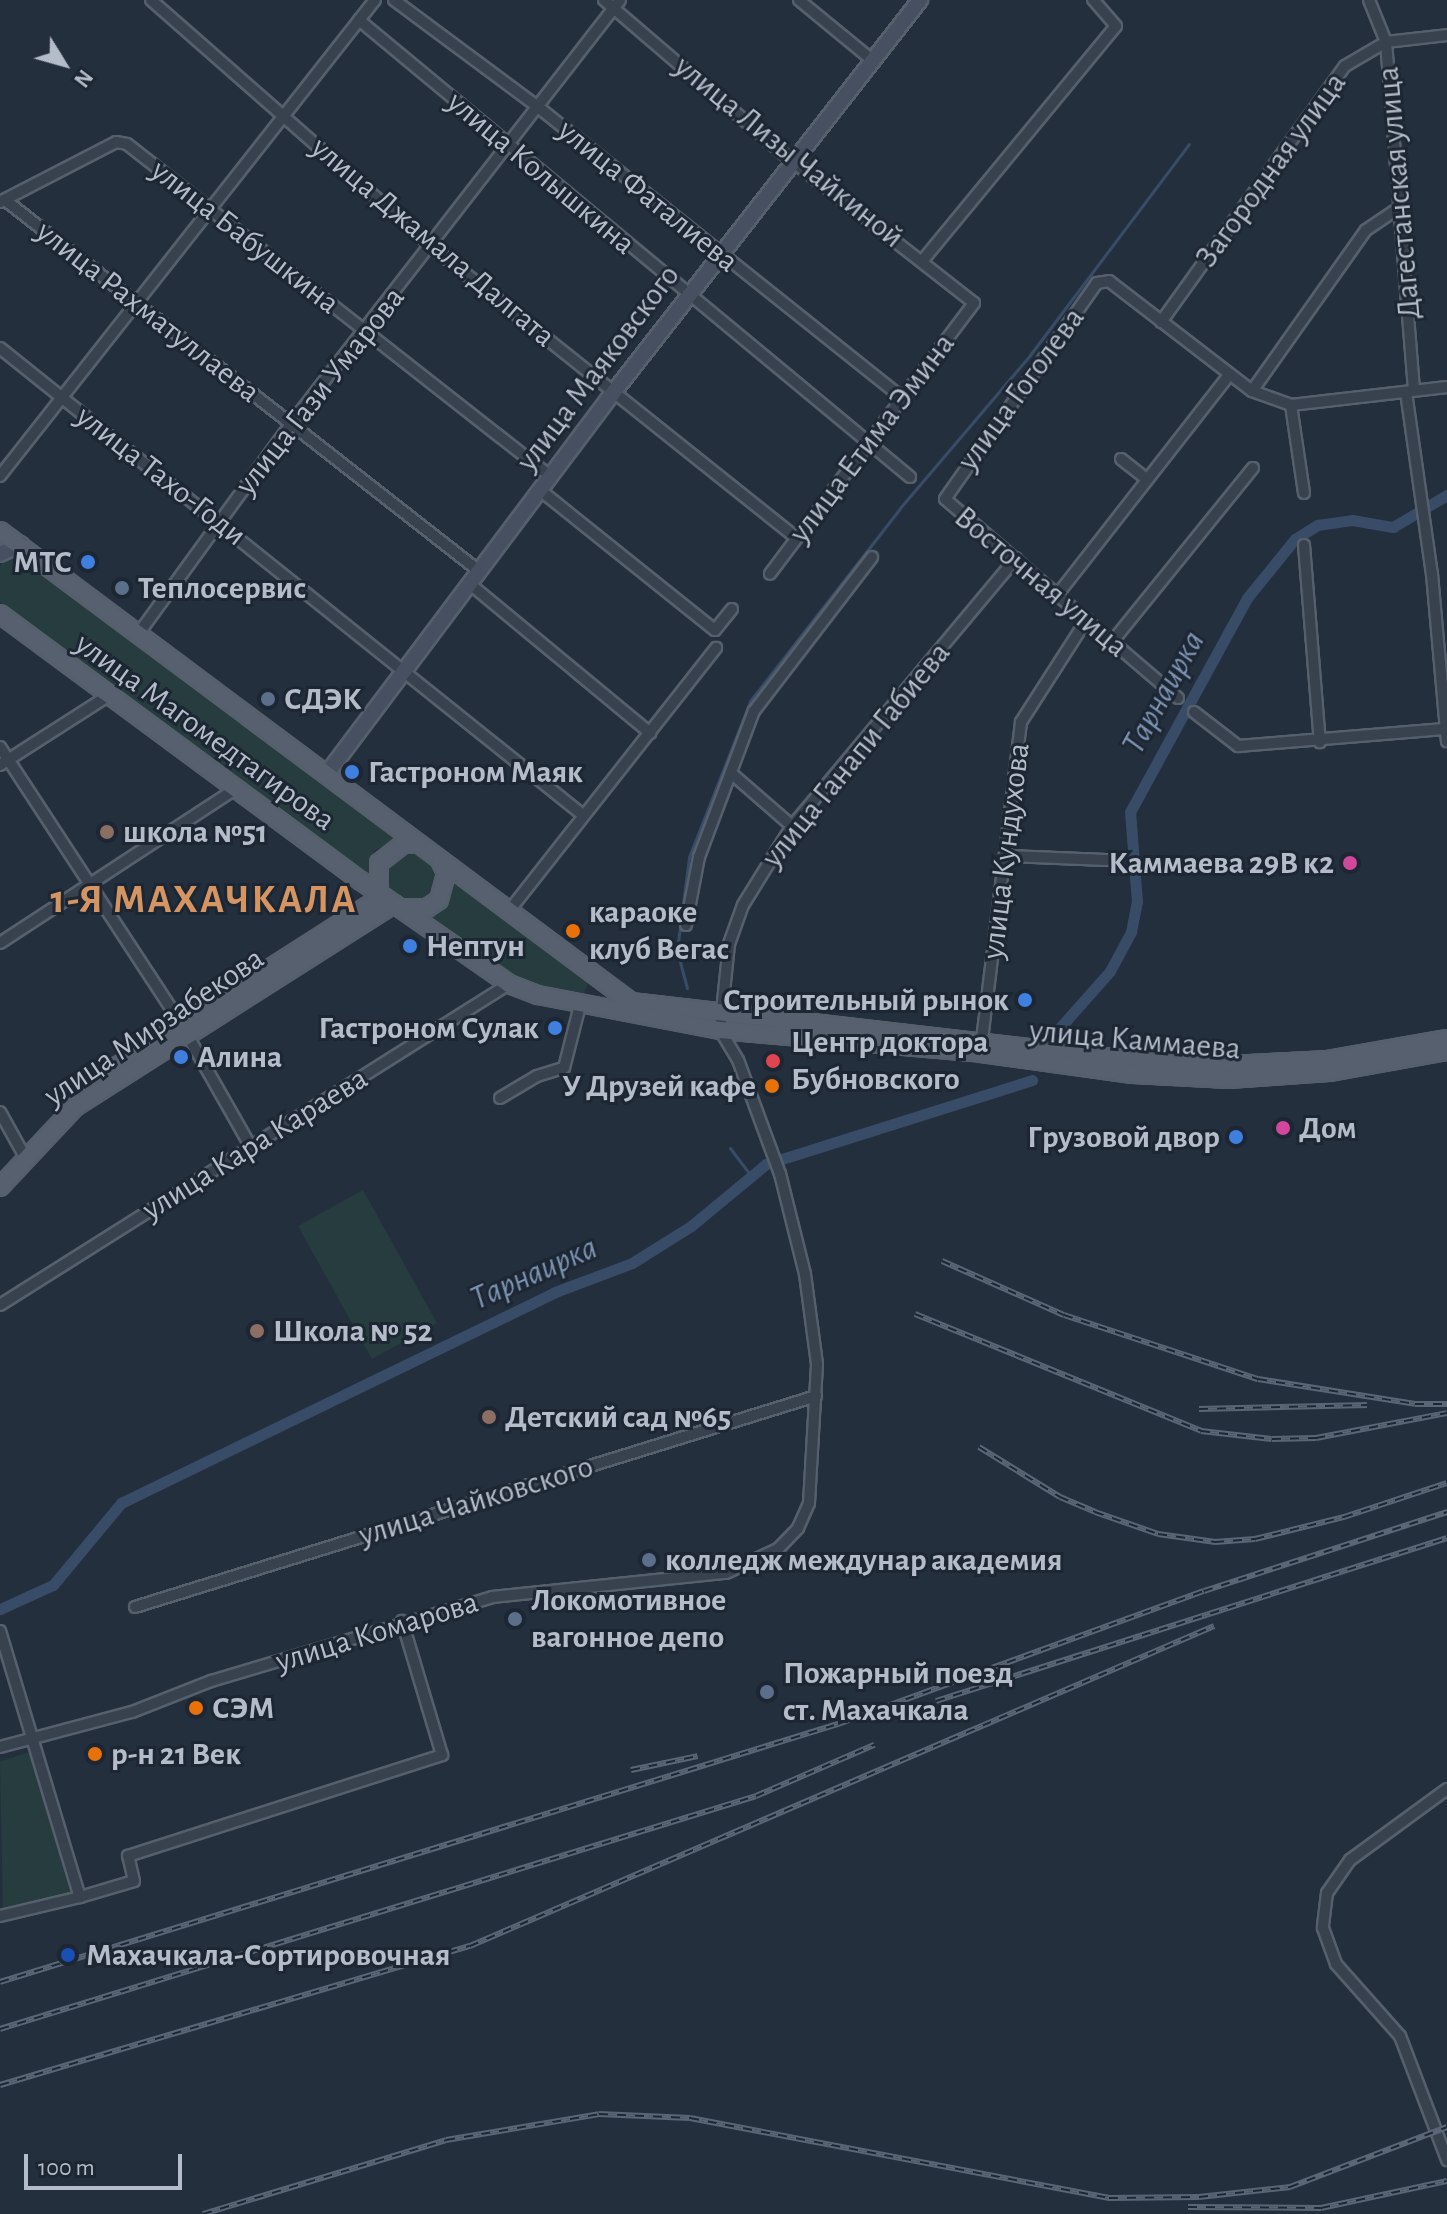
<!DOCTYPE html>
<meta charset="utf-8">
<style>
body{margin:0}
#map{position:relative;width:1447px;height:2214px;overflow:hidden;background:#242f3e;font-family:"Alegreya Sans",sans-serif}
div>[style]{position:absolute}
[style*='--x']{left:calc(var(--x)*1px);top:calc(var(--y)*1px);width:calc(var(--w)*1px);rotate:calc(var(--a)*1deg)}
.green>*{inset:0;background:#263c3f}
.round{border-radius:50%}
.stream>*{height:3px;margin:-1.5px;padding:0 1.5px;transform-origin:1.5px;border-radius:1.5px;background:#394c67}
.canal>*{height:11px;margin:-5.5px;padding:0 5.5px;transform-origin:5.5px;border-radius:5.5px;background:#394c67}
.roads{filter:drop-shadow(2px 0 #565f6c) drop-shadow(-2px 0 #565f6c) drop-shadow(0 2px #565f6c) drop-shadow(0 -2px #565f6c)}
.street>*{height:10px;margin:-5px;padding:0 5px;transform-origin:5px;border-radius:5px;background:#38414e}
.secondary>*{height:14px;margin:-7px;padding:0 7px;transform-origin:7px;border-radius:7px;background:#465061}
.primary>*{height:16px;margin:-8px;padding:0 8px;transform-origin:8px;border-radius:8px;background:#56606e}
.rail>*{height:6px;margin-top:-3px;transform-origin:0;background:repeating-linear-gradient(90deg,#1d2633 0 9px,#5a6575 0 18px);box-sizing:border-box;border-block:2px solid #5a6575}
.dots>*{width:22px;height:22px;translate:-50% -50%;box-sizing:border-box;border:4px solid #1d2633;border-radius:50%}
span{translate:-50% -50%;white-space:nowrap;text-align:center;line-height:1.15;-webkit-text-stroke:6px #1d2633;paint-order:stroke}
.street-label{font-size:32px;color:#b4bcc9}
.poi-label{font-size:32px;color:#b4bcc9;font-weight:700}
.right{translate:-100% -50%;text-align:right}
.left{translate:0 -50%;text-align:left}
.water-label{font-size:34px;color:#7c92b1;font-style:italic}
.district-label{font-size:40px;color:#d59563;font-weight:700;letter-spacing:2px}
.north{position:absolute;left:24px;top:24px;width:80px;height:80px;-webkit-text-stroke:6px #1d2633;paint-order:stroke;rotate:127deg;font-size:22px;font-weight:700;line-height:32px;text-align:center;color:#b4bcc9}
.north::after{content:'';display:block;margin:auto;width:28px;height:36px;background:#b4bcc9;clip-path:polygon(50% 0,100% 100%,50% 72%,0 100%)}
.scale{position:absolute;left:24px;top:2154px;width:158px;height:36px;box-sizing:border-box;border:4px solid #b4bcc9;border-top:0;padding-left:10px;font-size:24px;line-height:28px;white-space:nowrap;color:#b4bcc9;-webkit-text-stroke:6px #1d2633;paint-order:stroke}
</style>
<div id="map">
<div class="green">
<div style="clip-path:polygon(21px 556px,399px 838px,374px 851px,368px 879px,0 602px,0 566px,7px 557px)"></div>
<div class="round" style="left:387px;top:854px;width:48px;height:48px"></div>
<div style="clip-path:polygon(454px 881px,588px 983px,584px 994px,540px 990px,510px 977px,426px 919px,445px 908px)"></div>
<div style="clip-path:polygon(363px 1190px,437px 1323px,372px 1359px,298px 1226px)"></div>
<div style="clip-path:polygon(31px 1752px,71px 1895px,3px 1914px,0 1761px)"></div>
</div>
<div class="stream">
<div style="--x:687;--y:988;--w:39;--a:-105"></div>
<div style="--x:677;--y:950;--w:94;--a:-82.6"></div>
<div style="--x:689;--y:857;--w:168;--a:-68.6"></div>
<div style="--x:750;--y:701;--w:244;--a:-52.1"></div>
<div style="--x:900;--y:508;--w:201;--a:-49.6"></div>
<div style="--x:1030;--y:355;--w:264;--a:-53"></div>
<div style="--x:730;--y:1148;--w:34;--a:53"></div>
</div>
<div class="canal">
<div style="--x:1057;--y:1031;--w:80;--a:-48.5"></div>
<div style="--x:1110;--y:971;--w:44;--a:-61.7"></div>
<div style="--x:1131;--y:932;--w:31;--a:-79"></div>
<div style="--x:1137;--y:902;--w:90;--a:-94.4"></div>
<div style="--x:1130;--y:812;--w:244;--a:-61.3"></div>
<div style="--x:1247;--y:598;--w:76;--a:-50.9"></div>
<div style="--x:1295;--y:539;--w:26;--a:-32"></div>
<div style="--x:1317;--y:525;--w:35;--a:-8"></div>
<div style="--x:1352;--y:520;--w:42;--a:9.7"></div>
<div style="--x:1393;--y:527;--w:63;--a:-30.7"></div>
<div style="--x:0;--y:1609;--w:58;--a:-24.4"></div>
<div style="--x:53;--y:1585;--w:107;--a:-50.3"></div>
<div style="--x:121;--y:1503;--w:483;--a:-25.9"></div>
<div style="--x:555;--y:1292;--w:82;--a:-20.6"></div>
<div style="--x:632;--y:1263;--w:70;--a:-32.1"></div>
<div style="--x:691;--y:1226;--w:97;--a:-39.6"></div>
<div style="--x:766;--y:1164;--w:279;--a:-17.5"></div>
</div>
<div class="roads">
<div class="street">
<div style="--x:151;--y:0;--w:374;--a:41.3"></div>
<div style="--x:432;--y:247;--w:466;--a:38.6"></div>
<div style="--x:394;--y:0;--w:179;--a:36.6"></div>
<div style="--x:538;--y:107;--w:463;--a:38.6"></div>
<div style="--x:604;--y:0;--w:246;--a:40.6"></div>
<div style="--x:791;--y:160;--w:232;--a:38"></div>
<div style="--x:974;--y:303;--w:339;--a:127"></div>
<div style="--x:799;--y:0;--w:94;--a:39.4"></div>
<div style="--x:1369;--y:0;--w:45;--a:68"></div>
<div style="--x:1386;--y:42;--w:348;--a:85.4"></div>
<div style="--x:359;--y:20;--w:716;--a:39.67"></div>
<div style="--x:5;--y:200;--w:602;--a:38.05"></div>
<div style="--x:0;--y:202;--w:131;--a:-27.3"></div>
<div style="--x:116;--y:142;--w:11;--a:10"></div>
<div style="--x:127;--y:144;--w:538;--a:38.13"></div>
<div style="--x:923;--y:260;--w:303;--a:-50.5"></div>
<div style="--x:1116;--y:26;--w:35;--a:-131"></div>
<div style="--x:1161;--y:322;--w:315;--a:-54.3"></div>
<div style="--x:1345;--y:66;--w:48;--a:-30.3"></div>
<div style="--x:1386;--y:42;--w:61;--a:-6.5"></div>
<div style="--x:0;--y:348;--w:747;--a:38.7"></div>
<div style="--x:1252;--y:391;--w:197;--a:-54.7"></div>
<div style="--x:1366;--y:230;--w:45;--a:-34"></div>
<div style="--x:1406;--y:392;--w:184;--a:81.9"></div>
<div style="--x:1432;--y:574;--w:168;--a:84.9"></div>
<div style="--x:1291;--y:405;--w:89;--a:81.6"></div>
<div style="--x:1121;--y:459;--w:33;--a:38"></div>
<div style="--x:0;--y:476;--w:606;--a:-51.77"></div>
<div style="--x:540;--y:490;--w:224;--a:38.7"></div>
<div style="--x:715;--y:630;--w:27;--a:-51"></div>
<div style="--x:1304;--y:545;--w:198;--a:85.4"></div>
<div style="--x:470;--y:584;--w:234;--a:39.6"></div>
<div style="--x:1058;--y:594;--w:279;--a:-52"></div>
<div style="--x:139;--y:633;--w:257;--a:-54"></div>
<div style="--x:290;--y:425;--w:538;--a:-52.17"></div>
<div style="--x:1112;--y:642;--w:224;--a:-51"></div>
<div style="--x:1178;--y:698;--w:306;--a:-139.5"></div>
<div style="--x:945;--y:499;--w:264;--a:-54.9"></div>
<div style="--x:1097;--y:283;--w:12;--a:-9"></div>
<div style="--x:1109;--y:281;--w:180;--a:37.6"></div>
<div style="--x:1252;--y:391;--w:41;--a:19.7"></div>
<div style="--x:1291;--y:405;--w:157;--a:-6.6"></div>
<div style="--x:1194;--y:712;--w:56;--a:37.7"></div>
<div style="--x:1238;--y:746;--w:207;--a:-4.7"></div>
<div style="--x:0;--y:747;--w:331;--a:56.8"></div>
<div style="--x:181;--y:1024;--w:142;--a:60.4"></div>
<div style="--x:0;--y:765;--w:128;--a:-32.6"></div>
<div style="--x:731;--y:773;--w:81;--a:41"></div>
<div style="--x:1008;--y:856;--w:99;--a:2.3"></div>
<div style="--x:509;--y:911;--w:335;--a:-51.8"></div>
<div style="--x:686;--y:925;--w:69;--a:-79.2"></div>
<div style="--x:699;--y:857;--w:156;--a:-69.4"></div>
<div style="--x:754;--y:711;--w:194;--a:-52.5"></div>
<div style="--x:0;--y:943;--w:281;--a:-33.2"></div>
<div style="--x:981;--y:1048;--w:328;--a:-83"></div>
<div style="--x:1021;--y:722;--w:122;--a:-57.3"></div>
<div style="--x:500;--y:1098;--w:43;--a:-30.7"></div>
<div style="--x:537;--y:1076;--w:28;--a:-17"></div>
<div style="--x:564;--y:1068;--w:65;--a:-75.7"></div>
<div style="--x:0;--y:1112;--w:51;--a:60.9"></div>
<div style="--x:0;--y:1305;--w:602;--a:-32.24"></div>
<div style="--x:135;--y:1607;--w:713;--a:-17.21"></div>
<div style="--x:0;--y:1631;--w:278;--a:73.3"></div>
<div style="--x:80;--y:1897;--w:82;--a:166.6"></div>
<div style="--x:0;--y:1747;--w:137;--a:-14.9"></div>
<div style="--x:132;--y:1712;--w:85;--a:-21.4"></div>
<div style="--x:211;--y:1681;--w:293;--a:-16.6"></div>
<div style="--x:492;--y:1597;--w:235;--a:-5.9"></div>
<div style="--x:726;--y:1573;--w:57;--a:-24.8"></div>
<div style="--x:778;--y:1549;--w:29;--a:-46"></div>
<div style="--x:798;--y:1528;--w:27;--a:-66"></div>
<div style="--x:809;--y:1503;--w:139;--a:-86.7"></div>
<div style="--x:817;--y:1364;--w:91;--a:-97.6"></div>
<div style="--x:805;--y:1274;--w:103;--a:-104"></div>
<div style="--x:780;--y:1174;--w:121;--a:-110.2"></div>
<div style="--x:738;--y:1060;--w:35;--a:-121"></div>
<div style="--x:720;--y:1030;--w:86;--a:-84"></div>
<div style="--x:729;--y:944;--w:41;--a:-70.3"></div>
<div style="--x:743;--y:905;--w:93;--a:-58.2"></div>
<div style="--x:792;--y:826;--w:349;--a:-50.1"></div>
<div style="--x:1447;--y:1789;--w:120;--a:143.8"></div>
<div style="--x:1350;--y:1860;--w:40;--a:124.9"></div>
<div style="--x:1327;--y:1893;--w:35;--a:97"></div>
<div style="--x:1323;--y:1928;--w:38;--a:70"></div>
<div style="--x:1336;--y:1964;--w:96;--a:48.4"></div>
<div style="--x:1400;--y:2036;--w:133;--a:69.2"></div>
<div style="--x:80;--y:1897;--w:56;--a:-16.5"></div>
<div style="--x:134;--y:1881;--w:26;--a:-103"></div>
<div style="--x:128;--y:1856;--w:330;--a:-17.8"></div>
<div style="--x:442;--y:1755;--w:140;--a:-106.6"></div>
</div>
<div class="secondary">
<div style="--x:0;--y:554;--w:23;--a:-25"></div>
<div style="--x:326;--y:775;--w:478;--a:-53.1"></div>
<div style="--x:613;--y:393;--w:499;--a:-52"></div>
</div>
<div class="primary">
<div style="--x:0;--y:531;--w:787;--a:36.74"></div>
<div style="--x:631;--y:1002;--w:489;--a:6.6"></div>
<div style="--x:1117;--y:1058;--w:112;--a:3.6"></div>
<div style="--x:1229;--y:1065;--w:99;--a:-2.9"></div>
<div style="--x:1328;--y:1060;--w:121;--a:-10"></div>
<div style="--x:0;--y:614;--w:449;--a:36.5"></div>
<div style="--x:361;--y:881;--w:180;--a:34.8"></div>
<div style="--x:509;--y:984;--w:31;--a:21"></div>
<div style="--x:538;--y:995;--w:185;--a:10.9"></div>
<div style="--x:720;--y:1030;--w:262;--a:5"></div>
<div style="--x:981;--y:1053;--w:153;--a:7.9"></div>
<div style="--x:1133;--y:1074;--w:96;--a:3"></div>
<div style="--x:1229;--y:1079;--w:100;--a:-4"></div>
<div style="--x:1329;--y:1072;--w:120;--a:-10.1"></div>
<div style="--x:379;--y:893;--w:30;--a:-90"></div>
<div style="--x:379;--y:863;--w:31;--a:-38"></div>
<div style="--x:403;--y:844;--w:15;--a:0"></div>
<div style="--x:401;--y:908;--w:26;--a:0"></div>
<div style="--x:427;--y:908;--w:14;--a:-34"></div>
<div style="--x:439;--y:900;--w:28;--a:-75"></div>
<div style="--x:446;--y:873;--w:14;--a:-115"></div>
<div style="--x:108;--y:1072;--w:326;--a:-32.6"></div>
<div style="--x:0;--y:1187;--w:110;--a:-46.8"></div>
<div style="--x:75;--y:1107;--w:378;--a:-32.5"></div>
</div>
</div>
<div class="rail">
<div style="--x:942;--y:1261;--w:133;--a:23.9"></div>
<div style="--x:1064;--y:1315;--w:204;--a:18.3"></div>
<div style="--x:1258;--y:1379;--w:159;--a:9"></div>
<div style="--x:1415;--y:1404;--w:32;--a:0"></div>
<div style="--x:915;--y:1314;--w:309;--a:22.2"></div>
<div style="--x:1201;--y:1431;--w:71;--a:6.4"></div>
<div style="--x:1272;--y:1439;--w:44;--a:-1.3"></div>
<div style="--x:1316;--y:1438;--w:133;--a:-10.8"></div>
<div style="--x:1199;--y:1409;--w:168;--a:-1.4"></div>
<div style="--x:979;--y:1447;--w:95;--a:31.7"></div>
<div style="--x:1060;--y:1497;--w:38;--a:23"></div>
<div style="--x:1095;--y:1512;--w:67;--a:19.2"></div>
<div style="--x:1158;--y:1534;--w:58;--a:8"></div>
<div style="--x:1215;--y:1542;--w:40;--a:-4.3"></div>
<div style="--x:1255;--y:1539;--w:92;--a:-13.9"></div>
<div style="--x:1344;--y:1517;--w:108;--a:-18.3"></div>
<div style="--x:936;--y:1701;--w:536;--a:-17.69"></div>
<div style="--x:631;--y:1770;--w:68;--a:-11.8"></div>
<div style="--x:0;--y:1982;--w:877;--a:-17.11"></div>
<div style="--x:838;--y:1724;--w:389;--a:-20"></div>
<div style="--x:1204;--y:1591;--w:256;--a:-18"></div>
<div style="--x:0;--y:2029;--w:791;--a:-17.13"></div>
<div style="--x:756;--y:1796;--w:129;--a:-23.4"></div>
<div style="--x:0;--y:2085;--w:490;--a:-16.5"></div>
<div style="--x:470;--y:1946;--w:810;--a:-23.27"></div>
<div style="--x:1188;--y:2207;--w:133;--a:0.4"></div>
<div style="--x:1321;--y:2208;--w:129;--a:-12.1"></div>
<div style="--x:203;--y:2214;--w:254;--a:-16.9"></div>
<div style="--x:446;--y:2140;--w:155;--a:-9.6"></div>
<div style="--x:599;--y:2114;--w:91;--a:2.5"></div>
<div style="--x:690;--y:2118;--w:427;--a:10.8"></div>
<div style="--x:1109;--y:2198;--w:90;--a:-0.6"></div>
<div style="--x:1199;--y:2197;--w:92;--a:-6.3"></div>
<div style="--x:1290;--y:2187;--w:168;--a:-20.9"></div>
</div>
<div class="dots">
<div style="left:88px;top:562px;background:#3f7fe0"></div>
<div style="left:122px;top:588px;background:#5c6f8a"></div>
<div style="left:268px;top:699px;background:#5c6f8a"></div>
<div style="left:352px;top:772px;background:#3f7fe0"></div>
<div style="left:107px;top:832px;background:#8d6e63"></div>
<div style="left:1350px;top:863px;background:#d1479c"></div>
<div style="left:573px;top:931px;background:#e8710a"></div>
<div style="left:410px;top:946px;background:#3f7fe0"></div>
<div style="left:1025px;top:1000px;background:#3f7fe0"></div>
<div style="left:555px;top:1028px;background:#3f7fe0"></div>
<div style="left:181px;top:1057px;background:#3f7fe0"></div>
<div style="left:773px;top:1061px;background:#e0444e"></div>
<div style="left:772px;top:1086px;background:#e8710a"></div>
<div style="left:1283px;top:1128px;background:#d1479c"></div>
<div style="left:1236px;top:1137px;background:#3f7fe0"></div>
<div style="left:257px;top:1331px;background:#8d6e63"></div>
<div style="left:489px;top:1417px;background:#8d6e63"></div>
<div style="left:649px;top:1560px;background:#5c6f8a"></div>
<div style="left:515px;top:1619px;background:#5c6f8a"></div>
<div style="left:767px;top:1692px;background:#5c6f8a"></div>
<div style="left:196px;top:1708px;background:#e8710a"></div>
<div style="left:95px;top:1754px;background:#e8710a"></div>
<div style="left:68px;top:1955px;background:#1a4fb4"></div>
</div>
<div class="street-label">
<span style="left:789px;top:152px;rotate:39deg">улица Лизы Чайкиной</span>
<span style="left:1271px;top:170px;rotate:-54deg">Загородная улица</span>
<span style="left:541px;top:173px;rotate:40deg">улица Колышкина</span>
<span style="left:1399px;top:193px;rotate:-95deg">Дагестанская улица</span>
<span style="left:648px;top:196px;rotate:39deg">улица Фаталиева</span>
<span style="left:245px;top:237px;rotate:38deg">улица Бабушкина</span>
<span style="left:433px;top:242px;rotate:40deg">улица Джамала Далгата</span>
<span style="left:148px;top:312px;rotate:38deg">улица Рахматуллаева</span>
<span style="left:598px;top:368px;rotate:-53deg">улица Маяковского</span>
<span style="left:1021px;top:389px;rotate:-54deg">улица Гоголева</span>
<span style="left:320px;top:391px;rotate:-52deg">улица Гази Умарова</span>
<span style="left:872px;top:438px;rotate:-53deg">улица Етима Эмина</span>
<span style="left:161px;top:476px;rotate:38deg">улица Тахо-Годи</span>
<span style="left:1041px;top:582px;rotate:40deg">Восточная улица</span>
<span style="left:205px;top:732px;rotate:36deg">улица Магомедтагирова</span>
<span style="left:856px;top:755px;rotate:-51deg">улица Ганапи Габиева</span>
<span style="left:1006px;top:851px;rotate:-83deg">улица Кундухова</span>
<span style="left:154px;top:1027px;rotate:-34deg">улица Мирзабекова</span>
<span style="left:1135px;top:1040px;rotate:5deg">улица Каммаева</span>
<span style="left:255px;top:1144px;rotate:-32deg">улица Кара Караева</span>
<span style="left:476px;top:1501px;rotate:-17deg">улица Чайковского</span>
<span style="left:377px;top:1632px;rotate:-17deg">улица Комарова</span>
</div>
<div class="poi-label">
<span class="right" style="left:72px;top:562px">МТС</span>
<span class="left" style="left:138px;top:588px">Теплосервис</span>
<span class="left" style="left:284px;top:699px">СДЭК</span>
<span class="left" style="left:368px;top:772px">Гастроном Маяк</span>
<span class="left" style="left:123px;top:832px">школа №51</span>
<span class="right" style="left:1334px;top:863px">Каммаева 29В к2</span>
<span class="left" style="left:589px;top:931px">караоке<br>клуб Вегас</span>
<span class="left" style="left:426px;top:946px">Нептун</span>
<span class="right" style="left:1009px;top:1000px">Строительный рынок</span>
<span class="right" style="left:539px;top:1028px">Гастроном Сулак</span>
<span class="left" style="left:791px;top:1061px">Центр доктора<br>Бубновского</span>
<span class="left" style="left:197px;top:1057px">Алина</span>
<span class="right" style="left:756px;top:1086px">У Друзей кафе</span>
<span class="left" style="left:1299px;top:1128px">Дом</span>
<span class="right" style="left:1220px;top:1137px">Грузовой двор</span>
<span class="left" style="left:273px;top:1331px">Школа № 52</span>
<span class="left" style="left:505px;top:1417px">Детский сад №65</span>
<span class="left" style="left:665px;top:1560px">колледж междунар академия</span>
<span class="left" style="left:531px;top:1619px">Локомотивное<br>вагонное депо</span>
<span class="left" style="left:783px;top:1692px">Пожарный поезд<br>ст. Махачкала</span>
<span class="left" style="left:212px;top:1708px">СЭМ</span>
<span class="left" style="left:111px;top:1754px">р-н 21 Век</span>
<span class="left" style="left:86px;top:1955px">Махачкала-Сортировочная</span>
</div>
<div class="water-label">
<span style="left:1164px;top:693px;rotate:-61deg">Тарнаирка</span>
<span style="left:534px;top:1274px;rotate:-24deg">Тарнаирка</span>
</div>
<div class="district-label">
<span style="left:204px;top:900px">1-Я МАХАЧКАЛА</span>
</div>
<div class="north">N</div>
<div class="scale">100 m</div>
</div>
